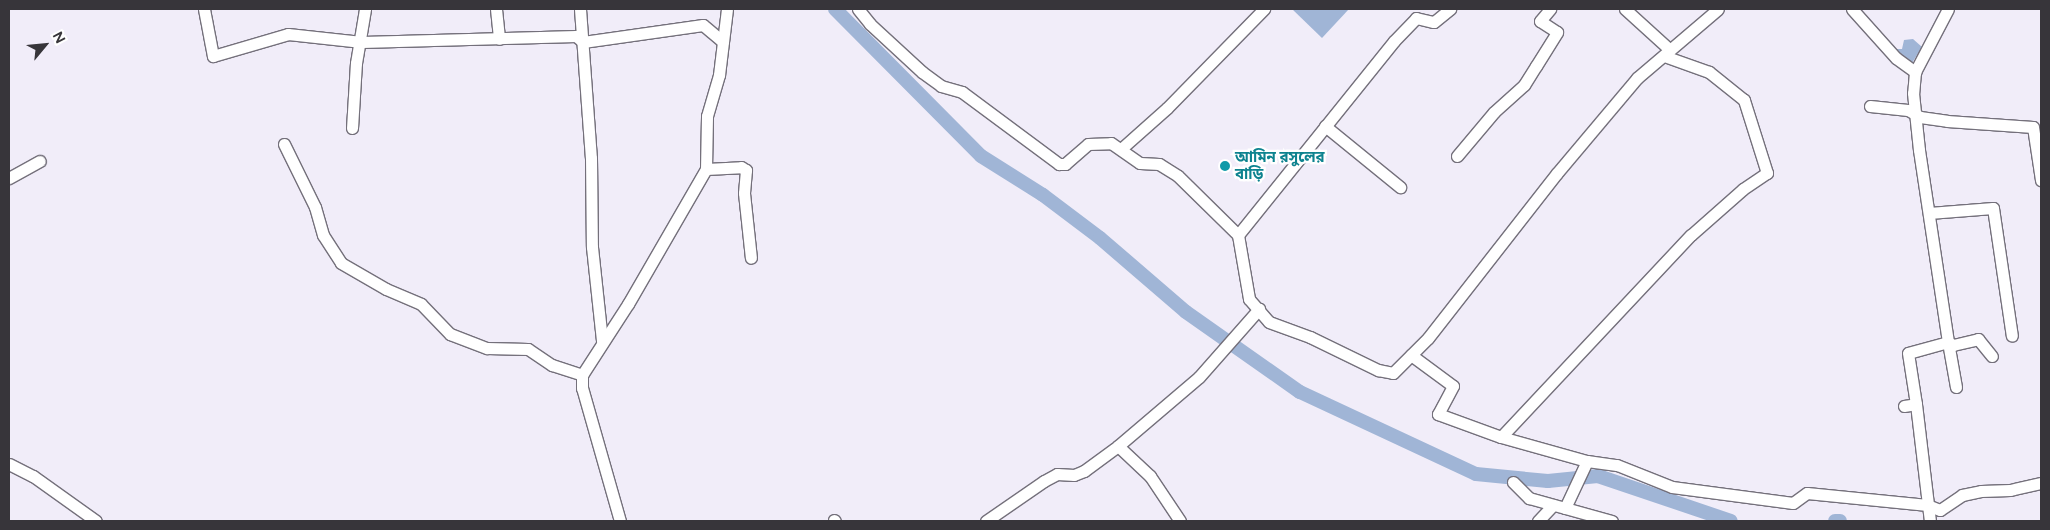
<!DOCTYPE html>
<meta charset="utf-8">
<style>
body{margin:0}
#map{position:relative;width:2050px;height:530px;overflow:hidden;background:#f1edf9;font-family:Figtree,"Noto Sans Bengali",sans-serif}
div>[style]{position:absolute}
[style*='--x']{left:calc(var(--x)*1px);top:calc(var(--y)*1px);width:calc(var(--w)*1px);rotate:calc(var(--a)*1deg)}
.water>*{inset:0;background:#a0b5d6}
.river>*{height:14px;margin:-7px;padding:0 7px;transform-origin:7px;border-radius:7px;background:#a0b5d6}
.roads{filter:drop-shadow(1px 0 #74707b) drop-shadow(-1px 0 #74707b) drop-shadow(0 1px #74707b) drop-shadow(0 -1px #74707b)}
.minor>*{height:11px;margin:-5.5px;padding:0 5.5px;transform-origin:5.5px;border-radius:5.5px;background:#fff}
.dots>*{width:14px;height:14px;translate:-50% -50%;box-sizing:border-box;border:2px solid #fff;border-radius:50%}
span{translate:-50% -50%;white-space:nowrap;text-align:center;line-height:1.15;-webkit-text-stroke:4.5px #fff;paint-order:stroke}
.culture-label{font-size:15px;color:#0d838f;font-weight:700}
.left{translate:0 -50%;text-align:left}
.frame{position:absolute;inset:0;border:10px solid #37353a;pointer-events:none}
.north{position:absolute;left:20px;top:20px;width:50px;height:50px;-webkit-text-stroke:4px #fff;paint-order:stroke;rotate:62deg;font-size:14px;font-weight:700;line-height:20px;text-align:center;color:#37353a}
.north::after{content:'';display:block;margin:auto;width:18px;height:22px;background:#37353a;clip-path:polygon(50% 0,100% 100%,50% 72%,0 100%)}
</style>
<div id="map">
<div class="water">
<div style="clip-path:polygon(1292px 9px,1349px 9px,1322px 38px)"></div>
<div style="clip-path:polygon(1913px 39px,1922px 47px,1912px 63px,1895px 49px,1902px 49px,1904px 40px)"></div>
</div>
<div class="river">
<div style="--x:835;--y:9;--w:207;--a:45.2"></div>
<div style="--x:981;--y:156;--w:73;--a:32.2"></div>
<div style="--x:1043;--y:195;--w:71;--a:37"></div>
<div style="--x:1100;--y:238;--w:113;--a:40.7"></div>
<div style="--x:1186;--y:312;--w:139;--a:35.1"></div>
<div style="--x:1300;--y:392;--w:194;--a:25"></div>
<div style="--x:1476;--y:474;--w:72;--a:5.6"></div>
<div style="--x:1548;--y:481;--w:50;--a:-5.7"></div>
<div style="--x:1598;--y:476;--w:140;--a:18.7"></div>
<div style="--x:1835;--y:521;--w:5;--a:0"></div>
</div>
<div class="roads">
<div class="minor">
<div style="--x:204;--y:9;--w:48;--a:79.2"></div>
<div style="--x:213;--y:56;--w:78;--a:-16.3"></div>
<div style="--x:288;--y:34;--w:74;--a:6.2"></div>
<div style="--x:362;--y:42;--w:214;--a:-1.6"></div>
<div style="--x:576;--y:36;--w:9;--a:41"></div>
<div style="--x:583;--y:42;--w:121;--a:-8.1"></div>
<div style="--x:703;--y:25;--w:26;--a:40"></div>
<div style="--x:496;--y:9;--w:30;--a:84"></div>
<div style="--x:580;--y:9;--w:149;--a:85.8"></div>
<div style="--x:591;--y:158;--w:89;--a:89.4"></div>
<div style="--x:592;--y:247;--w:95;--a:83.9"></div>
<div style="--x:858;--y:9;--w:19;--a:51"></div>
<div style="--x:870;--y:24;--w:71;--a:42.7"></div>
<div style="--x:922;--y:72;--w:24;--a:36"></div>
<div style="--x:941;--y:86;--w:22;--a:16"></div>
<div style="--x:962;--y:92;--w:121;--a:36.6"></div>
<div style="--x:1059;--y:164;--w:6;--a:0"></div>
<div style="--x:1065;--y:164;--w:30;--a:-41"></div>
<div style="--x:1088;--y:144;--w:23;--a:-2"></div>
<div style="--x:1111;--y:143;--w:35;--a:35"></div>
<div style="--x:1140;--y:163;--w:19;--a:3"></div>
<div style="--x:1159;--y:164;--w:22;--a:32"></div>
<div style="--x:1178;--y:176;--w:84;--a:44.5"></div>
<div style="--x:1238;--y:235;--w:65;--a:80.2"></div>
<div style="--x:1249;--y:299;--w:30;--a:49"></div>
<div style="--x:1269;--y:322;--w:44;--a:20.1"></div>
<div style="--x:1310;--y:337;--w:76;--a:25.9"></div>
<div style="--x:1378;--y:370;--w:15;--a:11"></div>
<div style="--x:1393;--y:373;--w:49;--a:-45"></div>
<div style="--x:1428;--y:338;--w:209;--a:-52"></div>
<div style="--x:1557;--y:173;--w:124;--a:-49.9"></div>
<div style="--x:1637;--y:78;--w:106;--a:-40.4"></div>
<div style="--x:1625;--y:9;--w:61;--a:42.3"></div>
<div style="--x:1852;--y:9;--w:66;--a:48.1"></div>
<div style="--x:1896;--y:58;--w:24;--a:36"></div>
<div style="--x:1915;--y:72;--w:21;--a:95"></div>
<div style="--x:1913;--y:93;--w:57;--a:84"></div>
<div style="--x:1919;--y:150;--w:194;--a:81.4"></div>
<div style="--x:1948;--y:342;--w:41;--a:164.6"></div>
<div style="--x:1908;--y:353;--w:52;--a:81.1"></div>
<div style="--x:1915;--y:72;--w:71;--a:-62.4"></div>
<div style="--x:1870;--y:106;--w:38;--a:6"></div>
<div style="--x:1908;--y:110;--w:14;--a:30"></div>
<div style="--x:1920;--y:117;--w:27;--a:8"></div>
<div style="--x:1947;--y:121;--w:86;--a:4"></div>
<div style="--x:2033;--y:127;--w:54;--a:81.4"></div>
<div style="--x:1325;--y:126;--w:97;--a:39.1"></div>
<div style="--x:352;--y:128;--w:65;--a:-86.5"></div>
<div style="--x:356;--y:63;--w:55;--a:-80.5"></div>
<div style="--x:284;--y:144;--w:70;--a:63.8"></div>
<div style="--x:315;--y:207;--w:29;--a:74"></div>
<div style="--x:323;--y:235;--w:33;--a:57"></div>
<div style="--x:341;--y:263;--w:52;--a:30"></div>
<div style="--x:386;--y:289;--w:38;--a:23"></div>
<div style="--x:421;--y:304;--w:42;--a:46"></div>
<div style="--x:450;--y:334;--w:40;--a:21"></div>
<div style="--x:487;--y:348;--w:41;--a:1.4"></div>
<div style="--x:528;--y:349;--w:29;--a:34"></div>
<div style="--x:552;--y:365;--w:32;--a:18"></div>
<div style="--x:1122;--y:148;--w:60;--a:-41.6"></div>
<div style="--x:1167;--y:108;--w:139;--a:-45.6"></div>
<div style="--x:1457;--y:156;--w:57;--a:-49.9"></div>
<div style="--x:1494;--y:112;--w:40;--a:-42"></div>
<div style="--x:1524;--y:85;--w:22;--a:-58"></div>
<div style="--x:1536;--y:66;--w:40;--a:-58"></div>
<div style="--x:1557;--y:32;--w:20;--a:-147"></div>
<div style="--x:1540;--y:21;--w:16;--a:-50"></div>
<div style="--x:706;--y:169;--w:35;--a:-3"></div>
<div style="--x:741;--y:167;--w:6;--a:31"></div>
<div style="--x:746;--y:170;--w:23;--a:95"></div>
<div style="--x:744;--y:193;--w:65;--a:83.9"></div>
<div style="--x:9;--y:178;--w:35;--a:-29"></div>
<div style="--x:1929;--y:213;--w:64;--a:-4.5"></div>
<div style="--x:1993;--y:208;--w:129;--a:81.6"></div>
<div style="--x:1238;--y:235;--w:249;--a:-51.2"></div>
<div style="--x:1394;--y:41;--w:32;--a:-46"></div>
<div style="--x:1416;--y:18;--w:18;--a:13"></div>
<div style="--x:1434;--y:22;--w:21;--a:-39"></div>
<div style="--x:1411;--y:355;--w:52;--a:36.4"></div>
<div style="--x:1453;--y:386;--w:32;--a:118"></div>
<div style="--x:1438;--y:414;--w:67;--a:20.1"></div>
<div style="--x:1501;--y:437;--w:89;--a:15.6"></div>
<div style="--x:1587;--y:461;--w:30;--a:8"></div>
<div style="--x:1617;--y:465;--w:59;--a:21.8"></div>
<div style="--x:1672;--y:487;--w:122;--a:7.5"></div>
<div style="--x:1793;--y:503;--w:17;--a:-36"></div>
<div style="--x:1807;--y:493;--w:121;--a:5.7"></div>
<div style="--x:1927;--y:505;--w:14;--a:21"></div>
<div style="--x:1940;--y:510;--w:27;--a:-34"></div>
<div style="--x:1962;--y:495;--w:19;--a:-12"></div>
<div style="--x:1981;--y:491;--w:29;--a:-2"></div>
<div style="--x:2010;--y:490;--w:32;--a:-13"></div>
<div style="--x:1956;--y:387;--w:46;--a:-100.1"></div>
<div style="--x:1948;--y:342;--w:6;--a:31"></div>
<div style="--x:1953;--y:345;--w:26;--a:-13"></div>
<div style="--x:1978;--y:339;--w:22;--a:51"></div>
<div style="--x:1904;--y:406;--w:12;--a:-9"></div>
<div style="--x:1916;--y:404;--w:118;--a:83.2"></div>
<div style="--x:1501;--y:437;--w:277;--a:-46.8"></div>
<div style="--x:1691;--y:235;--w:69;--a:-41.5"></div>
<div style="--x:1743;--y:189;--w:29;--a:-34"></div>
<div style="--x:1767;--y:173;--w:77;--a:-107.5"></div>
<div style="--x:1744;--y:100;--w:45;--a:-141.3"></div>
<div style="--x:1709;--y:72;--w:48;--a:-160.4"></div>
<div style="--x:1118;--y:446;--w:44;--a:43.2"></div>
<div style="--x:1150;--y:476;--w:54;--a:56.3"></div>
<div style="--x:9;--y:464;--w:27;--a:27"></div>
<div style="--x:33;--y:476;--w:77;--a:35.5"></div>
<div style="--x:1513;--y:482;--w:23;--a:45"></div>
<div style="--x:1529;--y:498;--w:86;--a:15.5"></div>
<div style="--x:1565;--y:508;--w:52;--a:-64.9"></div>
<div style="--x:834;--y:520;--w:1;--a:45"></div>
<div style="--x:620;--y:521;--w:138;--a:-105.9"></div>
<div style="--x:582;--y:388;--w:13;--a:-90"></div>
<div style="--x:582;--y:375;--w:85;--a:-57.1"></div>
<div style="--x:628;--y:304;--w:156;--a:-60"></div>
<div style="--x:706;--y:169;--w:53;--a:-88.9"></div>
<div style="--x:707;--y:116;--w:43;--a:-73.7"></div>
<div style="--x:719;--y:75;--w:66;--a:-83.1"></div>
<div style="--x:986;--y:521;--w:70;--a:-34.6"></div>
<div style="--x:1044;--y:481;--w:15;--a:-28"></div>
<div style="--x:1057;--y:474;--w:17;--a:3"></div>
<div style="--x:1074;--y:475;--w:11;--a:-22"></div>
<div style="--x:1084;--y:471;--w:42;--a:-36.3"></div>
<div style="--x:1118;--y:446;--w:106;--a:-40.4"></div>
<div style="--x:1199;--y:377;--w:91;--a:-48.6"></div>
<div style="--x:1538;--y:521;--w:22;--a:-47"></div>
</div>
</div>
<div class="dots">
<div style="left:1225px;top:166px;background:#0f9aa8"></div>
</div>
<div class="culture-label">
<span class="left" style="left:1235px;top:166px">আমিন রসুলের<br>বাড়ি</span>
</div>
<div class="frame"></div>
<div class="north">N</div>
</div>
